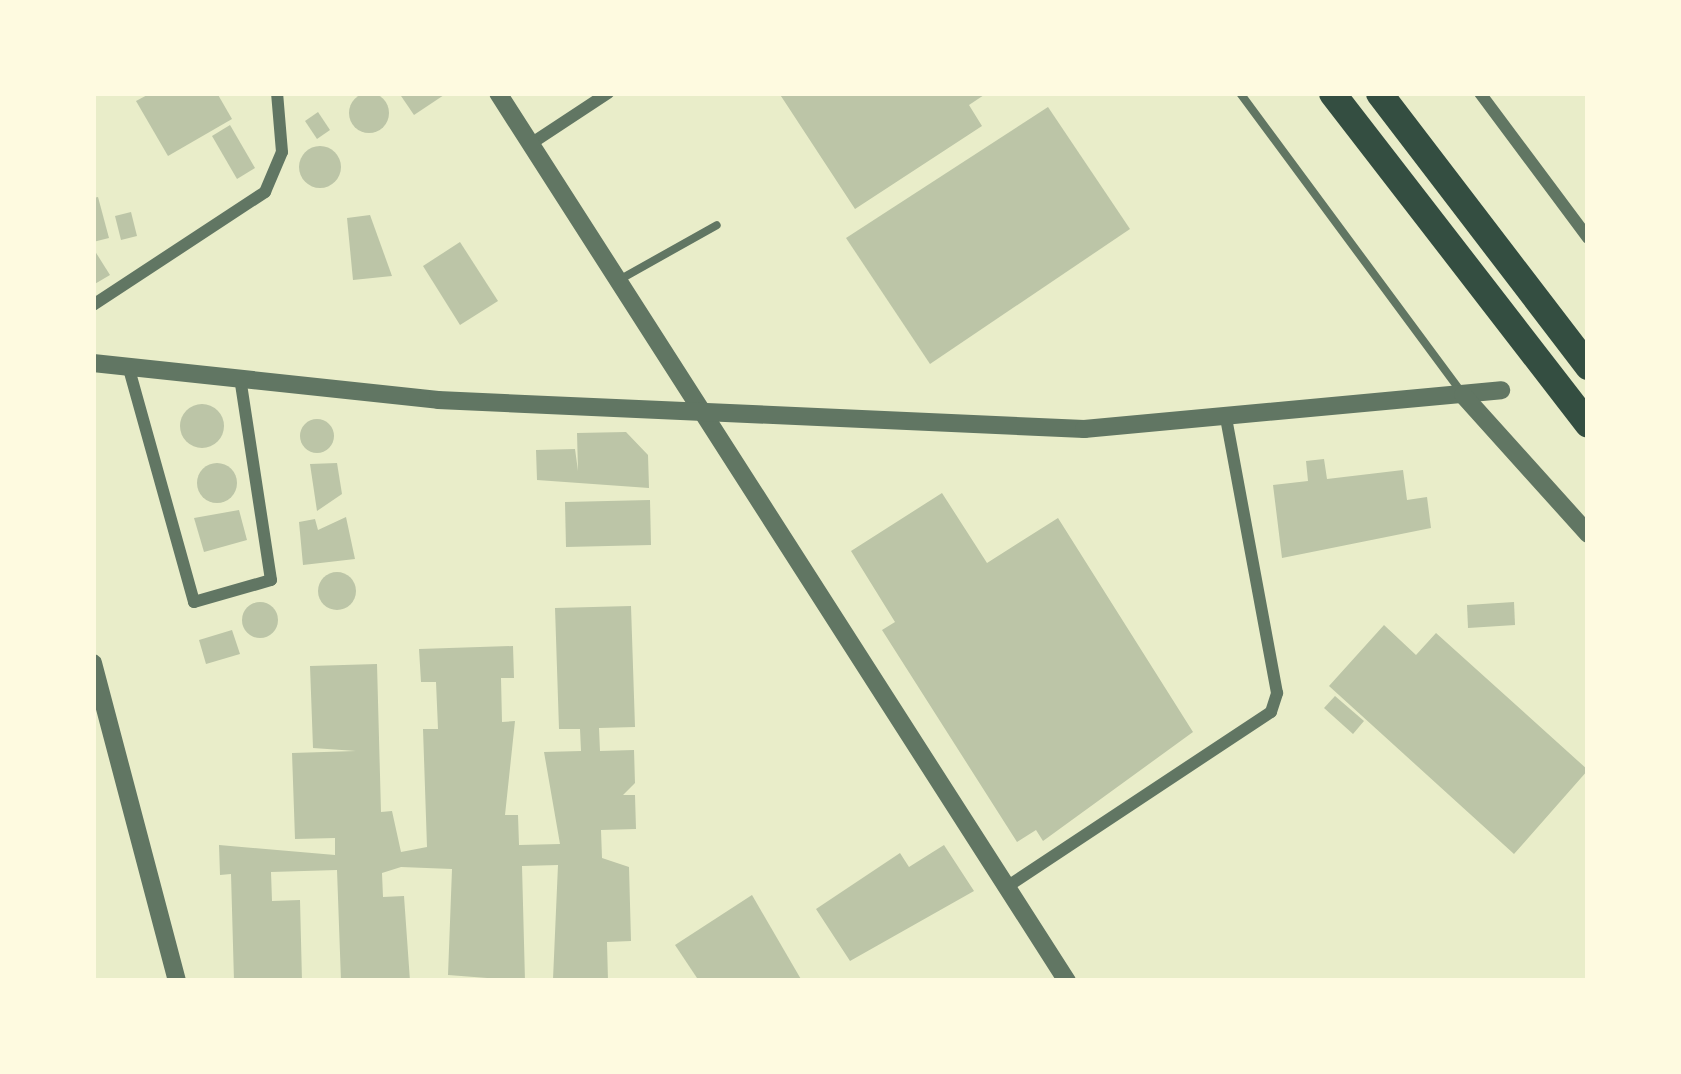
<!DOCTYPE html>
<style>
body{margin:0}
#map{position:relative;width:1681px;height:1074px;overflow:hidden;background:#e9edc9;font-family:"IBM Plex Sans",sans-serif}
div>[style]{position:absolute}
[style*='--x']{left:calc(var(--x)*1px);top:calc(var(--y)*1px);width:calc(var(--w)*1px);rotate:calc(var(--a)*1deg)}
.building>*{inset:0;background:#bcc5a7}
.round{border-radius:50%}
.service>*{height:8px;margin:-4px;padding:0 4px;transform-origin:4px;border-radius:4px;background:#617663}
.minor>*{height:12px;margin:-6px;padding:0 6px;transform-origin:6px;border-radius:6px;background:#617663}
.tertiary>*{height:18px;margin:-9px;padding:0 9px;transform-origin:9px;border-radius:9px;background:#617663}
.motorway>*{height:27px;margin:-13.5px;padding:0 13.5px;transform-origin:13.5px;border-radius:13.5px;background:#344e41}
span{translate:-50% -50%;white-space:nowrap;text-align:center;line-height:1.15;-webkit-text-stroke:9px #fefae0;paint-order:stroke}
.frame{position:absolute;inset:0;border:96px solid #fefae0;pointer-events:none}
</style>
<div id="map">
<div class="building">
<div class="round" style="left:349px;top:93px;width:40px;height:40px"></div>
<div style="clip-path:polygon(151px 93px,217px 93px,232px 119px,168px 156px,136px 101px)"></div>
<div style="clip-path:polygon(399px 93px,447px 93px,414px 115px)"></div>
<div style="clip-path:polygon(779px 93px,987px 93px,969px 105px,982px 126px,855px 209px)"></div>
<div style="clip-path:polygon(1048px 107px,1130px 229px,930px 364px,846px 238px)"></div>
<div style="clip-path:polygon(318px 112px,330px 130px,317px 139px,305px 121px)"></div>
<div style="clip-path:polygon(230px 125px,255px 168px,237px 179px,212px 136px)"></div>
<div class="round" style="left:299px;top:146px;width:42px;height:42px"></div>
<div style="clip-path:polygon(98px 197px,109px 238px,93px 242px,93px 198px)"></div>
<div style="clip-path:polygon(131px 212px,137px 236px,121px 240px,115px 216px)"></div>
<div style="clip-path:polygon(370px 215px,392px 276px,353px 280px,347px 218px)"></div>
<div style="clip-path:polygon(460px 242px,498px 301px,460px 325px,423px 266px)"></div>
<div style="clip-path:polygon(93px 248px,110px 275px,93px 285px)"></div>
<div class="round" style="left:180px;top:404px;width:44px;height:44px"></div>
<div class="round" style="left:300px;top:419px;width:34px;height:34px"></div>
<div style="clip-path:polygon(626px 432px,648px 455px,649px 488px,537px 480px,536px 450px,575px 449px,578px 471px,577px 433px)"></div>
<div style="clip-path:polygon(1324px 459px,1327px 479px,1403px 470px,1407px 500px,1427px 497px,1431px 528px,1282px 558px,1273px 485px,1308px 481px,1306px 461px)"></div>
<div class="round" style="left:197px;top:463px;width:40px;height:40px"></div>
<div style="clip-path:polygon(337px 463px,342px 494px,317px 511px,310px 464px)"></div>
<div style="clip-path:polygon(942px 493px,987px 563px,1058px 518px,1193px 732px,1043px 841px,1036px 830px,1017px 842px,882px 630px,895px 622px,851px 551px)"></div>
<div style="clip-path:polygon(650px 500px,651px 545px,566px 547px,565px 502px)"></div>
<div style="clip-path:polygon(239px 510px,247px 540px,204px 552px,194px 518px)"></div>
<div style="clip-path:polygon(346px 517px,355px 559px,303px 565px,299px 522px,315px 519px,318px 530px)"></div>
<div class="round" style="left:318px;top:572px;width:38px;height:38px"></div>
<div class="round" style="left:242px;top:602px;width:36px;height:36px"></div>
<div style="clip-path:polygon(1514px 602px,1515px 625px,1468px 628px,1467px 605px)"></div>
<div style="clip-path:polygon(631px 606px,635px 727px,599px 728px,600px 751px,634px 750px,635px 783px,623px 795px,635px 795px,636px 829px,601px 830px,602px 858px,629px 867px,631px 941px,607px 942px,608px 981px,553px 979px,558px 865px,522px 866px,525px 981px,448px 975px,452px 869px,401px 867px,382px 873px,383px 897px,404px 896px,410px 981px,341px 981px,337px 870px,271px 872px,272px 901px,300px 900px,302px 981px,234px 981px,231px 874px,220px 875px,219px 845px,335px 855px,335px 838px,295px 839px,292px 753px,356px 751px,313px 748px,310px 666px,377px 664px,381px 812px,392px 811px,401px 852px,427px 847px,423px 729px,438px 729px,436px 682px,421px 682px,419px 649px,513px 646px,514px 678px,501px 678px,502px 722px,515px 721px,505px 815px,518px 815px,519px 845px,560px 844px,544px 752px,581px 751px,580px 729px,559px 729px,555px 608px)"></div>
<div style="clip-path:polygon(1384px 625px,1416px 655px,1436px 633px,1588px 770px,1514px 854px,1329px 686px)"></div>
<div style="clip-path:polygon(232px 630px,240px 654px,206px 664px,199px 640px)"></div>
<div style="clip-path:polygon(1335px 696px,1364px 721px,1353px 734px,1324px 708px)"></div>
<div style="clip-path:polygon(944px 845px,974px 891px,850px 961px,816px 909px,900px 853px,909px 867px)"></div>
<div style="clip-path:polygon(752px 895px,802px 981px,699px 981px,675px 945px)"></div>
</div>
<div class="service">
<div style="--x:1240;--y:93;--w:370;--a:53.5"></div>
<div style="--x:619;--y:280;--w:112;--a:-29.3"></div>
</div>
<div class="minor">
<div style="--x:1480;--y:93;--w:181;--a:53.3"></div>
<div style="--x:529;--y:145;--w:95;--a:-33.4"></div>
<div style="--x:93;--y:305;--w:206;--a:-33.3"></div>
<div style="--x:265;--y:192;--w:43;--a:-67"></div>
<div style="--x:282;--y:152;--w:59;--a:-94.8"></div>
<div style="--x:129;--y:369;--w:242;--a:74.4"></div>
<div style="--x:194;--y:602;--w:80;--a:-15.9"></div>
<div style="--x:271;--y:580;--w:199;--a:-98.7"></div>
<div style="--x:1005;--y:888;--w:319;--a:-33.5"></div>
<div style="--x:1271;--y:712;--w:20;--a:-72"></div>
<div style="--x:1277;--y:693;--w:275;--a:-100.5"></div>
</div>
<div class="tertiary">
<div style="--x:498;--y:93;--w:1055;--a:57.35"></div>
<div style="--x:93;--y:363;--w:347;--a:6.1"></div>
<div style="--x:438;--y:400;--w:647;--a:2.57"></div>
<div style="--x:1084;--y:429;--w:419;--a:-5.3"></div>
<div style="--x:1463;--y:395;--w:187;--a:48"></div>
<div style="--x:93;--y:663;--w:329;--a:75.2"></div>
</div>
<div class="motorway">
<div style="--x:1332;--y:93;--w:418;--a:52.3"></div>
<div style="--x:1379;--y:93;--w:344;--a:52.6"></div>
</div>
<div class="frame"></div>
</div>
